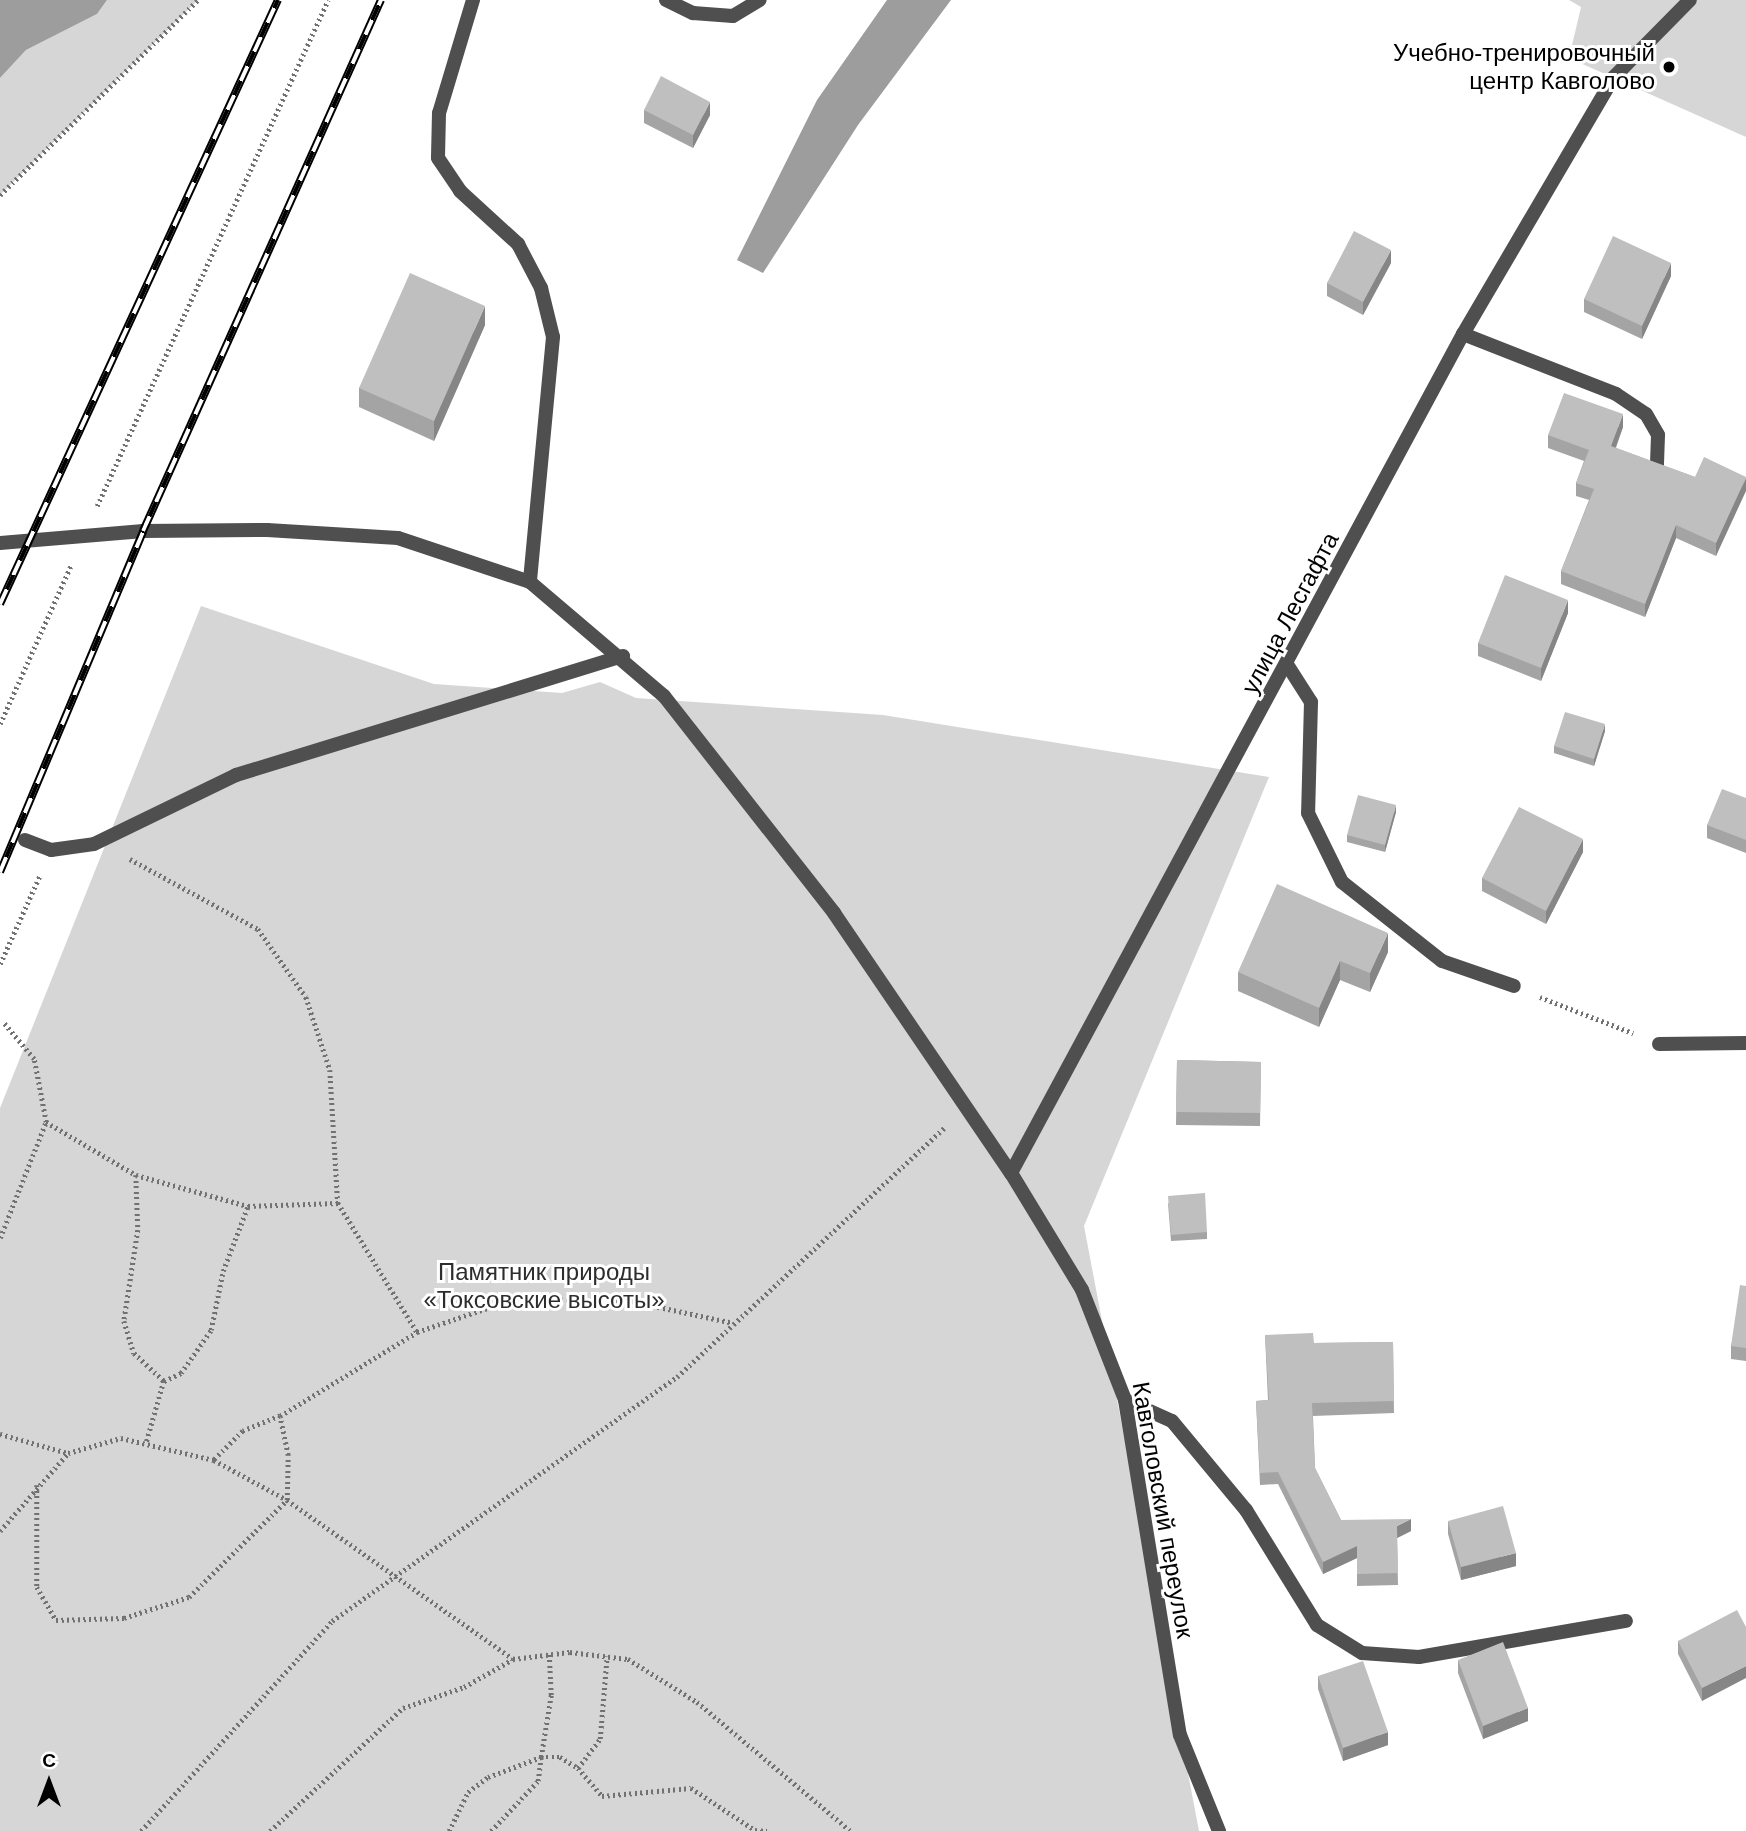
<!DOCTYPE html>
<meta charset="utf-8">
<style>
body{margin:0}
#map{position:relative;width:1746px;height:1831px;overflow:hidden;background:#fff;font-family:Arial,sans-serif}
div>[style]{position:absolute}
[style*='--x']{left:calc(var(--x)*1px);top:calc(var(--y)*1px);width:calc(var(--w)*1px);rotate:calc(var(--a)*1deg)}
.green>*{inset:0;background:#d6d6d6}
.water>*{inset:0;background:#9d9d9d}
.path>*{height:4.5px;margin-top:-2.25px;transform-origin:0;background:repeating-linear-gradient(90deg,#717171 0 2px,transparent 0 5.5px)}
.lane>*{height:14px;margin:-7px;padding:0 7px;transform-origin:7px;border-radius:7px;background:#4f4f4f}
.street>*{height:14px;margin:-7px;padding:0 7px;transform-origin:7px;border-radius:7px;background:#4f4f4f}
.rail>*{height:8px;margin-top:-4px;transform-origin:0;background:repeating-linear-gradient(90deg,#fff 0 16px,#000 0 32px);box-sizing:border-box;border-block:2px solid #000}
.wall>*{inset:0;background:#a4a4a4}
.shaded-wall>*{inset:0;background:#868686}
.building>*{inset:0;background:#bfbfbf}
.dots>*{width:19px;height:19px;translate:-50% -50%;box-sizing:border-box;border:4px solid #fff;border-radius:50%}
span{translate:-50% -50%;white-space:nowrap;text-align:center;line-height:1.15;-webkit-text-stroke:6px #fff;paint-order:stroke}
.poi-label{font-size:24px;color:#000}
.right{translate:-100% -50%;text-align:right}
.street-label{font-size:24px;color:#000}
.park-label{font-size:24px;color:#2d2d2d}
.north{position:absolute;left:14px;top:1747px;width:70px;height:70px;-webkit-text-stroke:5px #fff;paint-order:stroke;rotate:0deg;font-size:19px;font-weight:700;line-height:28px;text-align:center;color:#000}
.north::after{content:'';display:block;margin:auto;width:24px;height:32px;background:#000;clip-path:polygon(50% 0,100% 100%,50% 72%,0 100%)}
</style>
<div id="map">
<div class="green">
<div style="clip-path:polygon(107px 0,198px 0,0 195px,0 78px,26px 50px,97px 14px)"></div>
<div style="clip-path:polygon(1569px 0,1746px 0,1746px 137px,1569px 58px,1581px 7px)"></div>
<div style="clip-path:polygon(201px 606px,434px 684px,562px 693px,600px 682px,636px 698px,883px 715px,1269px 777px,1084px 1226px,1199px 1831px,0 1831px,0 1108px)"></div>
</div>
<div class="water">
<div style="clip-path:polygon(0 0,107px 0,97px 14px,26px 50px,0 78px)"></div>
<div style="clip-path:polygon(887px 0,951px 0,858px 125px,763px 273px,737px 260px,817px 100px)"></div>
</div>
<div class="path">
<div style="--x:0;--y:195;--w:278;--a:-44.6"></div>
<div style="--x:97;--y:506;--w:556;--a:-65.46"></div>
<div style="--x:0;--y:724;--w:174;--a:-65.9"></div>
<div style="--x:130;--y:859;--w:146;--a:28.7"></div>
<div style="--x:258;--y:929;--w:83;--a:54.8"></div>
<div style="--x:306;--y:997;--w:77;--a:71.8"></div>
<div style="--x:330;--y:1070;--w:133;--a:86.6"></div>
<div style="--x:338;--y:1203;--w:151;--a:58.5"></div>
<div style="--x:0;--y:964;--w:98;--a:-65.8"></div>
<div style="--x:1540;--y:997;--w:100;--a:21.2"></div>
<div style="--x:46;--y:1122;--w:104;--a:30.5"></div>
<div style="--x:136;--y:1175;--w:116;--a:15.5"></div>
<div style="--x:248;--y:1206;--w:90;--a:-1.9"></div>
<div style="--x:136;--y:1175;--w:55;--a:87.9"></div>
<div style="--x:138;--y:1230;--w:92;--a:98.7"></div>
<div style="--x:124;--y:1321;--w:34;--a:73"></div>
<div style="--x:134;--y:1353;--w:41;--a:43"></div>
<div style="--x:164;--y:1381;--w:66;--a:105.9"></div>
<div style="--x:0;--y:1238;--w:125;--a:-68.4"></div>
<div style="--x:46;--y:1122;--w:64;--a:-100.8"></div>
<div style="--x:34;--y:1059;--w:48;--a:-130"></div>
<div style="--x:164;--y:1381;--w:19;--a:-25"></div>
<div style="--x:181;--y:1373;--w:52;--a:-55.1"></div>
<div style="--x:211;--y:1330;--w:60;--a:-78.5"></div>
<div style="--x:223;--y:1271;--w:70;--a:-69"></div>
<div style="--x:280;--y:1416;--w:161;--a:-31.5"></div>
<div style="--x:417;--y:1332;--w:106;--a:-18.8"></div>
<div style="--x:517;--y:1298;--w:114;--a:1.5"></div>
<div style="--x:631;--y:1301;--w:105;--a:12.1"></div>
<div style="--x:0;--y:1434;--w:71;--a:15.6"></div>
<div style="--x:37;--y:1485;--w:102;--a:90"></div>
<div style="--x:37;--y:1587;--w:38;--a:60"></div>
<div style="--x:56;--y:1620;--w:68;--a:-1.7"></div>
<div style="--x:124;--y:1618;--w:68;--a:-17.9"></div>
<div style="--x:189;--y:1597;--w:138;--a:-44.7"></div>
<div style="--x:287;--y:1500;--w:45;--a:-88.7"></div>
<div style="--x:288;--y:1455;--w:40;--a:-102"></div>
<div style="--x:280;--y:1416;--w:40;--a:158"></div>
<div style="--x:243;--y:1431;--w:41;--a:135"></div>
<div style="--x:0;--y:1531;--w:103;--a:-48.9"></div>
<div style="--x:68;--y:1453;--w:55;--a:-15.8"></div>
<div style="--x:121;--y:1438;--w:96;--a:13.3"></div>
<div style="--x:214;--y:1460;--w:83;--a:28.7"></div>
<div style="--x:287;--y:1500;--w:276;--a:35.1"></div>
<div style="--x:578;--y:1768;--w:36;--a:-53"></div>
<div style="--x:600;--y:1739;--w:83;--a:-85.2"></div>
<div style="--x:141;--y:1831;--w:284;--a:-47.7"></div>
<div style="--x:332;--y:1621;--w:423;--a:-35.3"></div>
<div style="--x:677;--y:1377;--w:367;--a:-43"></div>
<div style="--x:270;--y:1831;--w:181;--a:-42.8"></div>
<div style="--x:403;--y:1708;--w:65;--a:-19"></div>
<div style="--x:464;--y:1687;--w:56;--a:-29.7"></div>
<div style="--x:513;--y:1659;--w:57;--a:-7"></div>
<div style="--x:570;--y:1652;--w:58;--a:6.9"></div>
<div style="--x:628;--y:1659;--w:81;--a:31.9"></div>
<div style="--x:697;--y:1702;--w:201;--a:40"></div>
<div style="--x:449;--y:1831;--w:43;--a:-64"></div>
<div style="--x:468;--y:1792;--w:25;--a:-37"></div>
<div style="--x:488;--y:1777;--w:57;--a:-20.7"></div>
<div style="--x:541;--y:1757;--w:63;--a:-80.8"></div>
<div style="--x:551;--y:1695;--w:41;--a:-92.8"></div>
<div style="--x:491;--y:1831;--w:69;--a:-46.8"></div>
<div style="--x:538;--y:1781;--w:24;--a:-83"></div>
<div style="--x:541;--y:1757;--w:19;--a:0"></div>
<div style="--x:560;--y:1757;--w:21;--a:31"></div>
<div style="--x:578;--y:1768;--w:37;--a:49"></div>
<div style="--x:602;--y:1796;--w:89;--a:-5.1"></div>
<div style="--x:691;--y:1788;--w:77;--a:33.3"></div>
<div style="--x:755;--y:1830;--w:12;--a:5"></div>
</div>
<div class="lane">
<div style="--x:473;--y:0;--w:118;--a:106.7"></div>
<div style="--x:439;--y:113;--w:45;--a:91.3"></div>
<div style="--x:438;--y:158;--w:40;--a:56"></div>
<div style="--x:460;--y:191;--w:79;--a:42.4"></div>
<div style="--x:518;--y:244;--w:50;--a:62.4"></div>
<div style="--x:541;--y:288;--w:50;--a:76.2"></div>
<div style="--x:553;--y:337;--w:246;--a:95.4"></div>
<div style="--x:666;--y:0;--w:30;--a:26"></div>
<div style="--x:693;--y:13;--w:40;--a:4.3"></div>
<div style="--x:733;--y:16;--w:31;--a:-31"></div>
<div style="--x:1614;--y:77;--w:108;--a:-45.4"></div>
<div style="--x:1463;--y:334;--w:164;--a:21.4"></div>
<div style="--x:1616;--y:394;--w:36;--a:34"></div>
<div style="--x:1646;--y:414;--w:24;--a:60"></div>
<div style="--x:1658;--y:435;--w:30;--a:92"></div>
<div style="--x:1288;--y:666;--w:43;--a:57.4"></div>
<div style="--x:1311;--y:702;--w:111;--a:91.5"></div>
<div style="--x:1308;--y:813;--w:77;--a:63.8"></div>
<div style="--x:1342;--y:882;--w:127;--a:38.3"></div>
<div style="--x:1442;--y:961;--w:76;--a:19.1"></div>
<div style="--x:25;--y:840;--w:28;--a:21"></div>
<div style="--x:51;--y:850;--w:43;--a:-7.9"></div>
<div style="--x:94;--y:844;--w:158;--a:-25.9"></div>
<div style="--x:236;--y:775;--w:405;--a:-17.1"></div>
<div style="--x:1659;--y:1044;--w:87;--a:-0.7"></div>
<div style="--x:1125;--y:1400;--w:51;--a:24.1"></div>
<div style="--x:1172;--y:1421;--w:116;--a:50.3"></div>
<div style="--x:1246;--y:1510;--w:135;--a:58.3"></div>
<div style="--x:1317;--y:1625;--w:53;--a:31.9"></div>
<div style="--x:1362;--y:1653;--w:57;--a:4"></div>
<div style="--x:1419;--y:1657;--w:210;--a:-9.9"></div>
</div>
<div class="street">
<div style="--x:0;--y:543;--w:144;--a:-4.8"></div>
<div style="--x:143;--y:531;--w:124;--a:-0.5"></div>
<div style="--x:267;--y:530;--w:131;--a:3.5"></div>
<div style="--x:398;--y:538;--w:139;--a:18.4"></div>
<div style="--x:530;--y:582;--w:176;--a:40.4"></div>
<div style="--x:664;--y:696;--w:276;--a:51.9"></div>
<div style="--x:834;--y:913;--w:315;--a:55.8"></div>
<div style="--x:1011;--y:1173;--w:137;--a:58.7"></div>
<div style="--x:1082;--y:1290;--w:118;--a:68.6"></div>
<div style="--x:1125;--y:1400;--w:339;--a:80.7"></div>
<div style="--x:1180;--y:1735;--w:104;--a:67.9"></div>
<div style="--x:1011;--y:1173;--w:953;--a:-61.69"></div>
<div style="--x:1463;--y:334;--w:298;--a:-59.6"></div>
</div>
<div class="rail">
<div style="--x:0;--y:604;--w:665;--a:-65.29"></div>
<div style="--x:0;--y:872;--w:370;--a:-67.2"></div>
<div style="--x:143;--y:531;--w:582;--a:-65.86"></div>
</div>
<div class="wall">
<div style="clip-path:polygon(644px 110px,710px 115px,693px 148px,644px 123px)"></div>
<div style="clip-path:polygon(1391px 263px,1363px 315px,1327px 296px,1327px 283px)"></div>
<div style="clip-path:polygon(1671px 276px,1642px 339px,1584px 312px,1584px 299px)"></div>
<div style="clip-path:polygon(485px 325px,434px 441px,359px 407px,359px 388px)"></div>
<div style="clip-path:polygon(1623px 427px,1616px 448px,1695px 477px,1746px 477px,1716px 556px,1676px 538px,1645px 617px,1561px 584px,1561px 571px,1589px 500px,1576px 496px,1576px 483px,1584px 461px,1548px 448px,1548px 435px)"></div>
<div style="clip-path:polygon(1568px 613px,1541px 681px,1478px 656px,1478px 643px)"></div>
<div style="clip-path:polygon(1605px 731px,1594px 766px,1554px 753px,1554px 746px)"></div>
<div style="clip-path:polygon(1746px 798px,1746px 853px,1707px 838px,1707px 825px)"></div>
<div style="clip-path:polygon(1396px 812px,1385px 852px,1347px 842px,1347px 835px)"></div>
<div style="clip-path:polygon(1583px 852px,1546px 924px,1482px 891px,1482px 878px)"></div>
<div style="clip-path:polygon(1388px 952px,1370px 992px,1340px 980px,1319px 1027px,1238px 991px,1238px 972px)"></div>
<div style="clip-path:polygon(1177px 1060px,1261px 1062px,1260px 1126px,1176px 1125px)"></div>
<div style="clip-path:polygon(1168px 1203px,1207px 1232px,1207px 1239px,1171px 1241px)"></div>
<div style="clip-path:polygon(1746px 1286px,1746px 1361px,1731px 1359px,1731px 1346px)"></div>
<div style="clip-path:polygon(1265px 1335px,1314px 1343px,1393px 1342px,1394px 1413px,1313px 1416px,1315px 1468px,1341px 1520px,1411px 1531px,1397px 1538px,1398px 1585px,1357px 1586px,1357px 1558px,1323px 1574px,1278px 1484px,1260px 1485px,1256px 1401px,1268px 1400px)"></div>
<div style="clip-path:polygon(1448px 1521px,1516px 1566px,1461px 1580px,1448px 1534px)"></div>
<div style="clip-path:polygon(1746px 1627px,1702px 1701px,1678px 1654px,1678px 1641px)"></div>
<div style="clip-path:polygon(1458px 1660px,1528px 1721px,1483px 1739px,1458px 1673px)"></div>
<div style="clip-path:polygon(1318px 1676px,1388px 1745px,1343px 1761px,1318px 1689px)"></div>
</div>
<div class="shaded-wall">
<div style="clip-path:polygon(710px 102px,710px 115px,693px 148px,693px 135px)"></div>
<div style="clip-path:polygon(1391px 250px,1391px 263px,1363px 315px,1363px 302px)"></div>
<div style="clip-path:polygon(1671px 263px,1671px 276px,1642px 339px,1642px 326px)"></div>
<div style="clip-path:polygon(485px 306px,485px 325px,434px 441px,434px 421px)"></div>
<div style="clip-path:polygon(1623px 414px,1623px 427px,1611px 459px,1611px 446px)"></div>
<div style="clip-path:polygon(1746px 478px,1746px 491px,1716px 556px,1716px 543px)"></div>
<div style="clip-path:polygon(1676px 525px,1676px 538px,1645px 617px,1645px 604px)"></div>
<div style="clip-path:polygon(1568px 600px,1568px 613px,1541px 681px,1541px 668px)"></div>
<div style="clip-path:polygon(1605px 724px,1605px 731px,1594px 766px,1594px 759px)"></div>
<div style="clip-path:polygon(1396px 805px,1396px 812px,1385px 852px,1385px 845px)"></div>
<div style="clip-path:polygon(1583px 839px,1583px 852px,1546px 924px,1546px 911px)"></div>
<div style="clip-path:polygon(1388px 933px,1388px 952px,1370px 992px,1370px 973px)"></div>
<div style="clip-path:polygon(1340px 961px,1340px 980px,1319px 1027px,1319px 1008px)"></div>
<div style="clip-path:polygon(1411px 1519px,1411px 1531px,1397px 1538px,1397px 1526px)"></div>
<div style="clip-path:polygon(1357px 1546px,1357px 1558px,1323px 1574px,1323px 1562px)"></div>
<div style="clip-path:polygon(1516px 1553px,1516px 1566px,1461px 1580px,1461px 1567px)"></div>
<div style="clip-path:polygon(1746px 1666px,1746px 1678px,1702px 1701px,1702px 1688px)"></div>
<div style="clip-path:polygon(1528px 1708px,1528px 1721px,1483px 1739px,1483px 1726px)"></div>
<div style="clip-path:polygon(1388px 1732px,1388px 1745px,1343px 1761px,1343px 1748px)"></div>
</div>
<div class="building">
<div style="clip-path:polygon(661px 76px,710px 102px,693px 135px,644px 110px)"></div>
<div style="clip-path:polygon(1354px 231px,1391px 250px,1363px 302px,1327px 283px)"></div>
<div style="clip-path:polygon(1613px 236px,1671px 263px,1642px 326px,1584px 299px)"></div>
<div style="clip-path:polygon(410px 273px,485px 306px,434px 421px,359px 388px)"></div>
<div style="clip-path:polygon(1564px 393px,1623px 414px,1611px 446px,1695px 477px,1704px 457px,1746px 477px,1716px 543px,1676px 525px,1645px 604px,1561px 571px,1594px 489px,1576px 483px,1589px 450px,1548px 435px)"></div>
<div style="clip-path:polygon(1505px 575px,1568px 600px,1541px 668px,1478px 643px)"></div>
<div style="clip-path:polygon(1565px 712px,1605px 724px,1594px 759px,1554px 746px)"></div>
<div style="clip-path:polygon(1722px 789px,1746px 798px,1746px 840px,1707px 825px)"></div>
<div style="clip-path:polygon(1358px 795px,1396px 805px,1385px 845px,1347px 835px)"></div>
<div style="clip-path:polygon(1519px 807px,1583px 839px,1546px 911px,1482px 878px)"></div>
<div style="clip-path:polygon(1277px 884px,1388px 933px,1370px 973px,1340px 961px,1319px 1008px,1238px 972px)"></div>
<div style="clip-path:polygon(1177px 1060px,1261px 1062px,1260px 1113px,1176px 1112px)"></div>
<div style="clip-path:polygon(1205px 1193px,1207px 1232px,1171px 1235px,1168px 1196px)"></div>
<div style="clip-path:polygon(1740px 1285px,1746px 1286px,1746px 1348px,1731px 1346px)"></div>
<div style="clip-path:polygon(1313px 1333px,1314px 1343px,1393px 1342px,1394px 1401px,1312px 1403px,1315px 1468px,1341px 1520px,1411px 1519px,1397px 1526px,1398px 1573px,1357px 1574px,1357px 1546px,1323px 1562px,1278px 1472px,1260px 1473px,1256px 1401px,1269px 1400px,1265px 1335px)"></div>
<div style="clip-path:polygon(1503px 1506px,1516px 1553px,1461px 1567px,1448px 1521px)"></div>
<div style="clip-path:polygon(1737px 1610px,1746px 1627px,1746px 1666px,1702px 1688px,1678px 1641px)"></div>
<div style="clip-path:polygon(1503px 1642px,1528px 1708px,1483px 1726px,1458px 1660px)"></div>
<div style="clip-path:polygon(1363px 1661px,1388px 1732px,1343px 1748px,1318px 1676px)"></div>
</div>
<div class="dots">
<div style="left:1669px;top:67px;background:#000"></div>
</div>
<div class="poi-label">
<span class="right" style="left:1655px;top:67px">Учебно-тренировочный<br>центр Кавголово</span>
</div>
<div class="street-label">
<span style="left:1290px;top:613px;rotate:-62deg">улица Лесгафта</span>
<span style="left:1163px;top:1510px;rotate:80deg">Кавголовский переулок</span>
</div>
<div class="park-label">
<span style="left:544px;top:1286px">Памятник природы<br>«Токсовские высоты»</span>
</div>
<div class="north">С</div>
</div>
